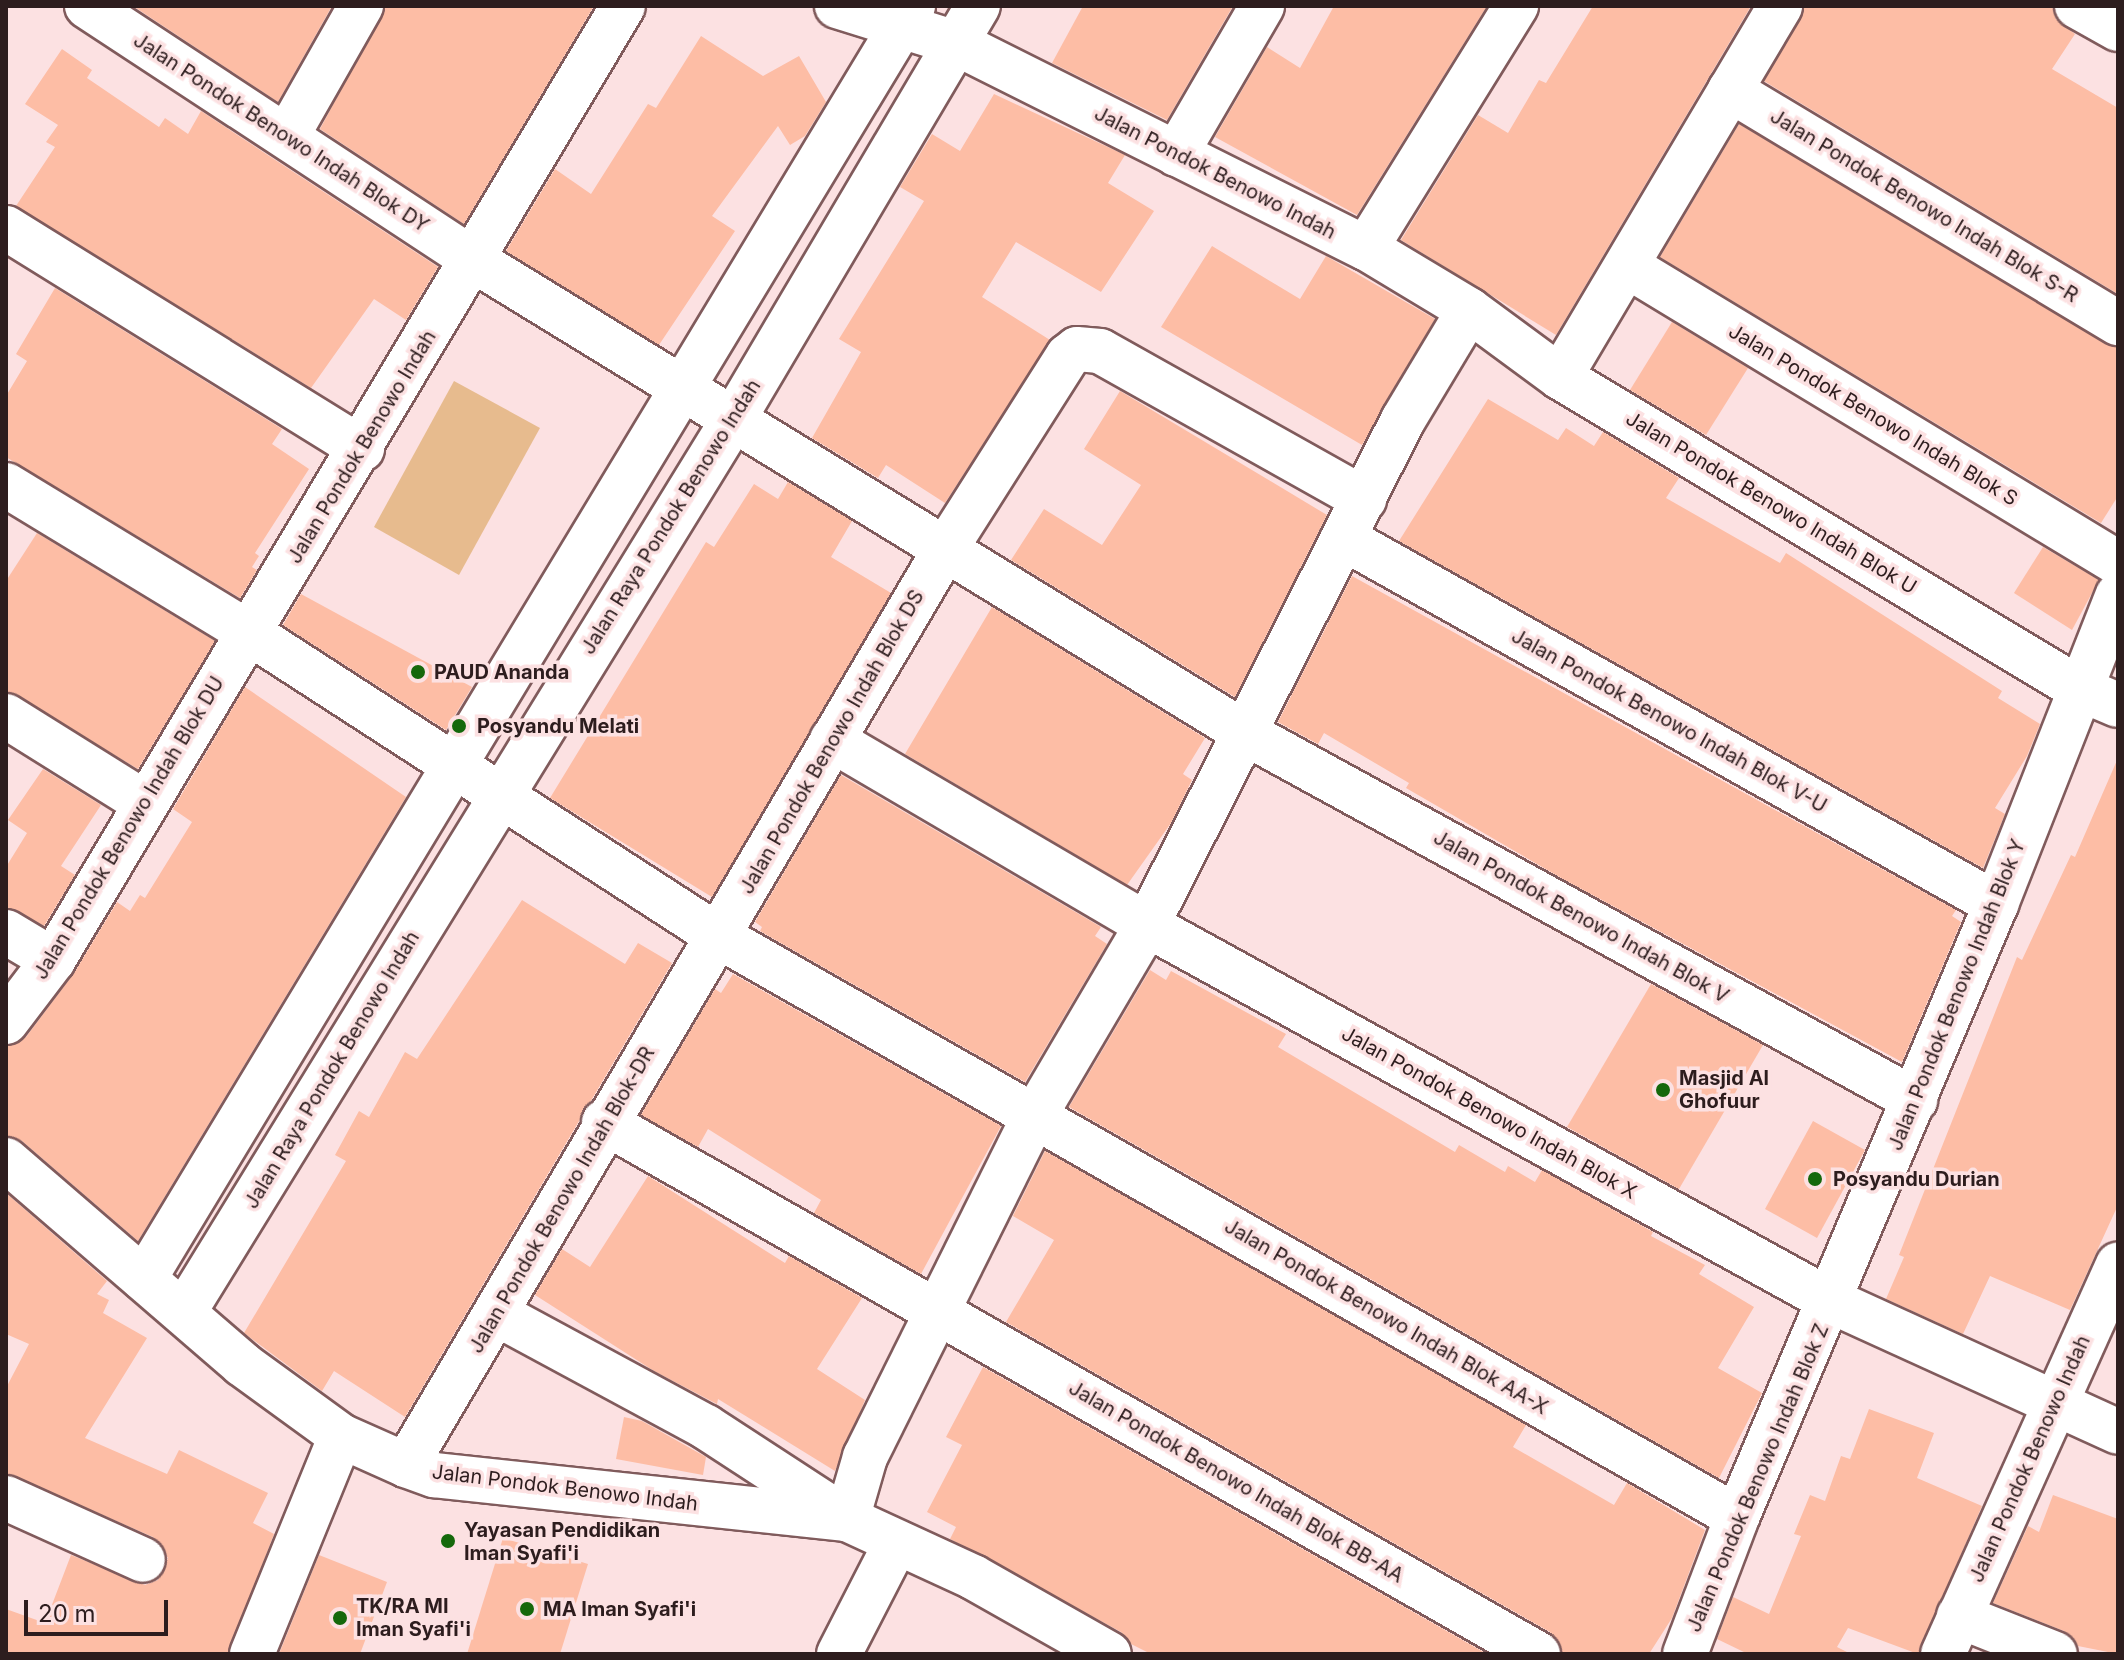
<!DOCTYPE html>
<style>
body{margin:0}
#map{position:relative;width:2124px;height:1660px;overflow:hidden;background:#fce1e2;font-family:Inter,sans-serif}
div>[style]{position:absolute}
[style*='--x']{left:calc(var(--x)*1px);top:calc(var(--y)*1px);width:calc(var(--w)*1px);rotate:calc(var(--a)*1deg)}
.green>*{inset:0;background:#e7bb8e}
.building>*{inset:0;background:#fdbda5}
.roads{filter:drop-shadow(2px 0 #805b5c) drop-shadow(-2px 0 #805b5c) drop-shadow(0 2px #805b5c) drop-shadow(0 -2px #805b5c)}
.minor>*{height:44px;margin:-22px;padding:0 22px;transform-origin:22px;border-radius:22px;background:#fff}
.dots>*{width:22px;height:22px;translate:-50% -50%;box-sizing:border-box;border:4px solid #fce1e2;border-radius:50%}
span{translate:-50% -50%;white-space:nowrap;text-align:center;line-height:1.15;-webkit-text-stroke:7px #fce1e2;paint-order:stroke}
.street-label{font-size:20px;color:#2d1d1e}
.poi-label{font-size:20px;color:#2d1d1e;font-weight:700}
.left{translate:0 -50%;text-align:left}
.frame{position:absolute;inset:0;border:8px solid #2d1d1e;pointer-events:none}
.scale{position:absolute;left:24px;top:1600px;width:144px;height:36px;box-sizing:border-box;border:4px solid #2d1d1e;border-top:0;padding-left:10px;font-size:24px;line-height:28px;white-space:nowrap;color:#2d1d1e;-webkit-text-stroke:6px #fce1e2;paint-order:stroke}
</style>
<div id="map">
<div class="green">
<div style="clip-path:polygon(454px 381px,540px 428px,459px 575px,374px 527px)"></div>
</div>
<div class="building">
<div style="clip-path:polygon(133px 6px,332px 6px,278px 102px)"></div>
<div style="clip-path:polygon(386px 6px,594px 6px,464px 224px,320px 129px)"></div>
<div style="clip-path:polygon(1083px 6px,1233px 6px,1167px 120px,1052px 63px)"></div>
<div style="clip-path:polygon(1334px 6px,1487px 6px,1357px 215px,1215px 137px,1267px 47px,1300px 68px)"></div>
<div style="clip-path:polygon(1593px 6px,1751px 6px,1556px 335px,1401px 240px,1478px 115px,1508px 133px,1539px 80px,1546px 83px)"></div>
<div style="clip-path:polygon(1805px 6px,2052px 6px,2056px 19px,2075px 34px,2052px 69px,2118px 108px,2118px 294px,1764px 81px)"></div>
<div style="clip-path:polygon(701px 36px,763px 76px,799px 56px,826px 102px,805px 136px,790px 145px,778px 126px,712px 216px,735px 231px,659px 345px,506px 251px,555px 169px,591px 194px,648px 104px,656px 108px)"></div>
<div style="clip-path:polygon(62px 49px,92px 70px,87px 78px,159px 127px,165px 118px,188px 134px,201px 111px,438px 267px,406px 320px,374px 299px,311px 388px,16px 206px,55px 147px,46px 142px,58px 125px,25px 104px)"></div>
<div style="clip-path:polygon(994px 94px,1125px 155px,1108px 183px,1154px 211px,1101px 292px,1016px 242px,982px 297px,1050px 340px,945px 503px,886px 465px,878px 478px,812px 438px,861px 352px,839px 339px,924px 201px,900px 187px,932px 134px,960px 151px)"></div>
<div style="clip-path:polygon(1739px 124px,2118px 348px,2118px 496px,2101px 523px,1660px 257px)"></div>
<div style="clip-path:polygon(1212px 246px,1300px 299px,1326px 256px,1435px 319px,1362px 445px,1161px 327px)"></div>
<div style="clip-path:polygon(55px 288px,282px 429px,272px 444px,309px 469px,255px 553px,259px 556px,252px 567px,257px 570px,240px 598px,6px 457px,6px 396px,27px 361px,16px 354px)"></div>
<div style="clip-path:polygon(1672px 322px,1748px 368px,1706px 435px,1630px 390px)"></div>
<div style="clip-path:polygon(1120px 391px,1327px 515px,1235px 697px,1011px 560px,1044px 509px,1102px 545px,1141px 485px,1084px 449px)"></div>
<div style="clip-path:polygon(1488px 399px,1558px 440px,1566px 428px,1594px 446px,1603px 432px,1679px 478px,1666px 498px,1780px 563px,1786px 553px,2002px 691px,1998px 698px,2040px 724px,2027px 756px,1995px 808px,2005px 814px,1983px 868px,1399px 541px)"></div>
<div style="clip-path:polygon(788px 482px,852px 521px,831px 557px,891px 593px,712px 897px,550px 798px,706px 542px,714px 547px,754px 484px,778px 499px)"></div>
<div style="clip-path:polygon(37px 533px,215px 641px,138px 769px,6px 691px,6px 581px)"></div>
<div style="clip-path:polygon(2043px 547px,2099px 580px,2072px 630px,2014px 593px)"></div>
<div style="clip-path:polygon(1352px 576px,1956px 910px,1952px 916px,1961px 922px,1902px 1062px,1563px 879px,1406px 788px,1409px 783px,1324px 733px,1318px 744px,1278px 722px)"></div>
<div style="clip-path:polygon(301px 594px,472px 687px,446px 730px,283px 625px)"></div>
<div style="clip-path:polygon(992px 607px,1205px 738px,1183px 774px,1192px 780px,1171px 823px,1127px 885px,905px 754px)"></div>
<div style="clip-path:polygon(245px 687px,406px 797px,138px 1241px,22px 1141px,6px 1136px,6px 1046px,26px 1037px,74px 973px,117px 902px,130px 911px,140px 895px,145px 898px,192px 822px,173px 809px)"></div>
<div style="clip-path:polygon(2118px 758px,2118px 1205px,2070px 1310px,1990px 1276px,1963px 1334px,1886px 1299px,1904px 1257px,1899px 1255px,2017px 957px,2022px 960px,2071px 855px,2075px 857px)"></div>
<div style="clip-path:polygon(43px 769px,101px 805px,61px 866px,75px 875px,44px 926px,6px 907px,6px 867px,27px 833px,8px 820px)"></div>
<div style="clip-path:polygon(841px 775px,1101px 927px,1095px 936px,1107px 944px,1025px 1082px,760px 931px,762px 927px,755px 922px)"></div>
<div style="clip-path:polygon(522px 900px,625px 964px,638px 943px,672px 963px,405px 1417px,334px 1371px,322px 1391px,244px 1333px,346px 1161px,335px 1155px,359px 1111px,369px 1117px,405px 1052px,417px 1059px)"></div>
<div style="clip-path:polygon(1150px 970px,1166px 980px,1171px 971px,1286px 1034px,1278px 1047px,1455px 1152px,1459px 1145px,1505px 1172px,1508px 1166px,1535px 1182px,1542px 1170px,1653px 1232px,1651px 1236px,1705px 1265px,1699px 1274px,1754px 1307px,1718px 1368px,1762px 1393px,1719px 1478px,1069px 1107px)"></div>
<div style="clip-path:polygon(733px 974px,1001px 1126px,921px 1274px,814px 1213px,821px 1200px,708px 1129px,698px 1147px,641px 1115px,715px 989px,721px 993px)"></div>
<div style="clip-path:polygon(1651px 984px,1763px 1045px,1679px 1189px,1567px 1127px)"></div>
<div style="clip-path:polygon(1813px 1121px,1865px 1150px,1817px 1238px,1765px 1209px)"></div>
<div style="clip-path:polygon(1045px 1151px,1526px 1425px,1513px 1447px,1614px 1505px,1627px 1483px,1705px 1530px,1672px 1618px,1649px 1654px,1563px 1654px,1550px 1632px,1006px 1322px,1054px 1240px,1013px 1216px)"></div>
<div style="clip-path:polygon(648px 1176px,785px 1263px,789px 1256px,862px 1298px,817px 1369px,865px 1400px,835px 1471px,718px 1399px,717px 1404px,654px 1371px,535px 1295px,562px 1249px,590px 1267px)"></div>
<div style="clip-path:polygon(6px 1193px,107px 1281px,97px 1294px,109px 1300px,103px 1313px,147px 1338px,85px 1438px,167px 1474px,179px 1450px,268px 1493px,253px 1523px,274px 1534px,228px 1654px,6px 1654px,6px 1609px,45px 1623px,71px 1555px,145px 1585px,158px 1580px,168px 1558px,153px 1537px,6px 1473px,6px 1388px,29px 1344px,6px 1334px)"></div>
<div style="clip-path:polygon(983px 1367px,1487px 1654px,1151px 1654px,1131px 1644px,1121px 1632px,950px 1539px,956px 1527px,927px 1512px,962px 1445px,946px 1437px)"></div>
<div style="clip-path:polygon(1869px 1409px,1934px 1433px,1917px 1478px,1982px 1506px,1918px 1654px,1848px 1628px,1837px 1647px,1851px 1654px,1748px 1654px,1717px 1639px,1733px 1597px,1769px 1614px,1801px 1536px,1794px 1534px,1810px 1495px,1825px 1501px,1841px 1456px,1850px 1459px)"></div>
<div style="clip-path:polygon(624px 1417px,642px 1421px,706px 1457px,703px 1475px,616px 1459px)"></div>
<div style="clip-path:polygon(2053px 1495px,2118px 1519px,2118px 1654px,2078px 1646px,2064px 1631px,1993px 1603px,2028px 1526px,2039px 1532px)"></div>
<div style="clip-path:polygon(503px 1538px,588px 1564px,560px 1654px,467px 1654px)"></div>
<div style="clip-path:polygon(319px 1555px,387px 1582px,360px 1654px,279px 1654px)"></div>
</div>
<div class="roads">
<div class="minor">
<div style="--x:87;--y:6;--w:464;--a:33.3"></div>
<div style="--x:475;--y:261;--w:905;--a:31.5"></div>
<div style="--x:1247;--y:734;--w:762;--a:28.72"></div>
<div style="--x:837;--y:6;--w:125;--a:17.3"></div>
<div style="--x:956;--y:43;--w:458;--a:26.6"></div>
<div style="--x:1366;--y:248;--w:120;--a:31"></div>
<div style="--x:1469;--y:310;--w:113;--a:36.4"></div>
<div style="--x:1560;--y:377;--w:604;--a:30.98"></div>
<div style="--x:2078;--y:688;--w:43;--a:23"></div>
<div style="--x:2077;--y:6;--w:47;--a:29.3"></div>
<div style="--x:1730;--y:90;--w:453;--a:31"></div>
<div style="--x:287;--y:136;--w:150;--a:-60.4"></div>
<div style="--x:1176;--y:154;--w:171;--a:-59.8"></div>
<div style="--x:6;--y:228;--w:419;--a:31.8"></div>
<div style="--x:1366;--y:248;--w:285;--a:-58.2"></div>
<div style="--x:1629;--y:267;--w:572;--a:31.19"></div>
<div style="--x:1560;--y:377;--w:431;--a:-59.3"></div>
<div style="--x:6;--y:485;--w:283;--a:31.3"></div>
<div style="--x:248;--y:632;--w:560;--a:32.9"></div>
<div style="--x:718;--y:936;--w:1173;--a:29.69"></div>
<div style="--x:1343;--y:538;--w:749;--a:29.27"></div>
<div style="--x:6;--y:716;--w:164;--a:32"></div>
<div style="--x:832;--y:740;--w:365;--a:30.4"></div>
<div style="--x:1147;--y:925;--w:781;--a:28.8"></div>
<div style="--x:1831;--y:1301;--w:315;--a:24.5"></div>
<div style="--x:6;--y:932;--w:55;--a:30.8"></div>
<div style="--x:6;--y:1022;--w:78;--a:-52.8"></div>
<div style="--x:53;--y:960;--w:1111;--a:-59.14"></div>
<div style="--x:604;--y:1122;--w:1075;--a:29.67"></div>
<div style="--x:6;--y:1160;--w:312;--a:40.8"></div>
<div style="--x:242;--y:1364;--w:122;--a:36"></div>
<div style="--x:341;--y:1436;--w:71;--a:24"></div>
<div style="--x:406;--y:1465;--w:30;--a:20"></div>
<div style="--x:434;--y:1475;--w:415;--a:6.1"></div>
<div style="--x:847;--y:1519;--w:65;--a:-73.8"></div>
<div style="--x:865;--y:1457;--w:380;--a:-63.6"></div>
<div style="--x:1034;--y:1117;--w:223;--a:-59.5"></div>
<div style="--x:1147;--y:925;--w:566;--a:-63.12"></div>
<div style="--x:1403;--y:420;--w:128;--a:-59"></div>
<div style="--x:144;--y:1279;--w:1487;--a:-58.86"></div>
<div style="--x:184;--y:1312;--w:1047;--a:-58.39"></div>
<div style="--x:733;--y:420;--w:481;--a:-59.4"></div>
<div style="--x:499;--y:1315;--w:235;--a:28.4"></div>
<div style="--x:706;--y:1427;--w:168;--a:33.1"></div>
<div style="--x:847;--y:1519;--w:139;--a:24.7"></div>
<div style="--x:973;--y:1577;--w:156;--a:29.5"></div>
<div style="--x:406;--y:1465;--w:1064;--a:-59.51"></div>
<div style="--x:946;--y:548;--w:227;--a:-57.6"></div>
<div style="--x:1068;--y:356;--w:11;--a:-38"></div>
<div style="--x:1077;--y:349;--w:23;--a:5"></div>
<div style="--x:1100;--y:351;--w:303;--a:29.3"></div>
<div style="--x:6;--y:1498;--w:150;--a:24.3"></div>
<div style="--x:1959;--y:1616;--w:103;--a:21.6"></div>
<div style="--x:252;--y:1654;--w:235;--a:-67.8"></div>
<div style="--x:839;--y:1654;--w:123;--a:-62.8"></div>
<div style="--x:1685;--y:1654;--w:147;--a:-69.2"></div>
<div style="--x:1737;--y:1517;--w:665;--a:-67.1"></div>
<div style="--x:1996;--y:904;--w:332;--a:-68.5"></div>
<div style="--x:1943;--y:1654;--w:427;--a:-65.8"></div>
</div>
</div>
<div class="dots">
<div style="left:418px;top:672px;background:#15680b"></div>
<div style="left:459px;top:726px;background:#15680b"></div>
<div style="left:1663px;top:1090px;background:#15680b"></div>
<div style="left:1815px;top:1179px;background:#15680b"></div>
<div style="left:448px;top:1541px;background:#15680b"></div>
<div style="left:527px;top:1609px;background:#15680b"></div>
<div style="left:340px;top:1618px;background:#15680b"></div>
</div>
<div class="street-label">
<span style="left:281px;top:133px;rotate:33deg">Jalan Pondok Benowo Indah Blok DY</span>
<span style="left:1215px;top:173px;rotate:27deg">Jalan Pondok Benowo Indah</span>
<span style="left:1924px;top:206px;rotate:31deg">Jalan Pondok Benowo Indah Blok S-R</span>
<span style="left:1873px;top:415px;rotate:31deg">Jalan Pondok Benowo Indah Blok S</span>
<span style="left:362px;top:447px;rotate:-59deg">Jalan Pondok Benowo Indah</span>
<span style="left:1771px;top:503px;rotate:31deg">Jalan Pondok Benowo Indah Blok U</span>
<span style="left:671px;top:517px;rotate:-58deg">Jalan Raya Pondok Benowo Indah</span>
<span style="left:1669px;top:721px;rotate:29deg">Jalan Pondok Benowo Indah Blok V-U</span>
<span style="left:832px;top:742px;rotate:-60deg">Jalan Pondok Benowo Indah Blok DS</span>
<span style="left:129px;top:828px;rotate:-59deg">Jalan Pondok Benowo Indah Blok DU</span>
<span style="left:1581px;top:917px;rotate:29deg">Jalan Pondok Benowo Indah Blok V</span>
<span style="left:1957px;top:995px;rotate:-68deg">Jalan Pondok Benowo Indah Blok Y</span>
<span style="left:332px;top:1070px;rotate:-59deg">Jalan Raya Pondok Benowo Indah</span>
<span style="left:1489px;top:1113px;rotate:29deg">Jalan Pondok Benowo Indah Blok X</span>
<span style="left:562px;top:1200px;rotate:-60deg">Jalan Pondok Benowo Indah Blok-DR</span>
<span style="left:1386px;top:1317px;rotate:30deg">Jalan Pondok Benowo Indah Blok AA-X</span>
<span style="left:2030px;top:1459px;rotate:-66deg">Jalan Pondok Benowo Indah</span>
<span style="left:1758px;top:1478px;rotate:-67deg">Jalan Pondok Benowo Indah Blok Z</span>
<span style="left:1236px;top:1482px;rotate:30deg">Jalan Pondok Benowo Indah Blok BB-AA</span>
<span style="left:565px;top:1488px;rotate:7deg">Jalan Pondok Benowo Indah</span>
</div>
<div class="poi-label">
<span class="left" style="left:434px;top:672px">PAUD Ananda</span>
<span class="left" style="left:477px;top:726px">Posyandu Melati</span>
<span class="left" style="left:1679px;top:1090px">Masjid Al<br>Ghofuur</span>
<span class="left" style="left:1833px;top:1179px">Posyandu Durian</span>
<span class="left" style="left:464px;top:1542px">Yayasan Pendidikan<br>Iman Syafi'i</span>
<span class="left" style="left:356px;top:1618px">TK/RA MI<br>Iman Syafi'i</span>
<span class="left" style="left:543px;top:1609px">MA Iman Syafi'i</span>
</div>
<div class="frame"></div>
<div class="scale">20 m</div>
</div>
